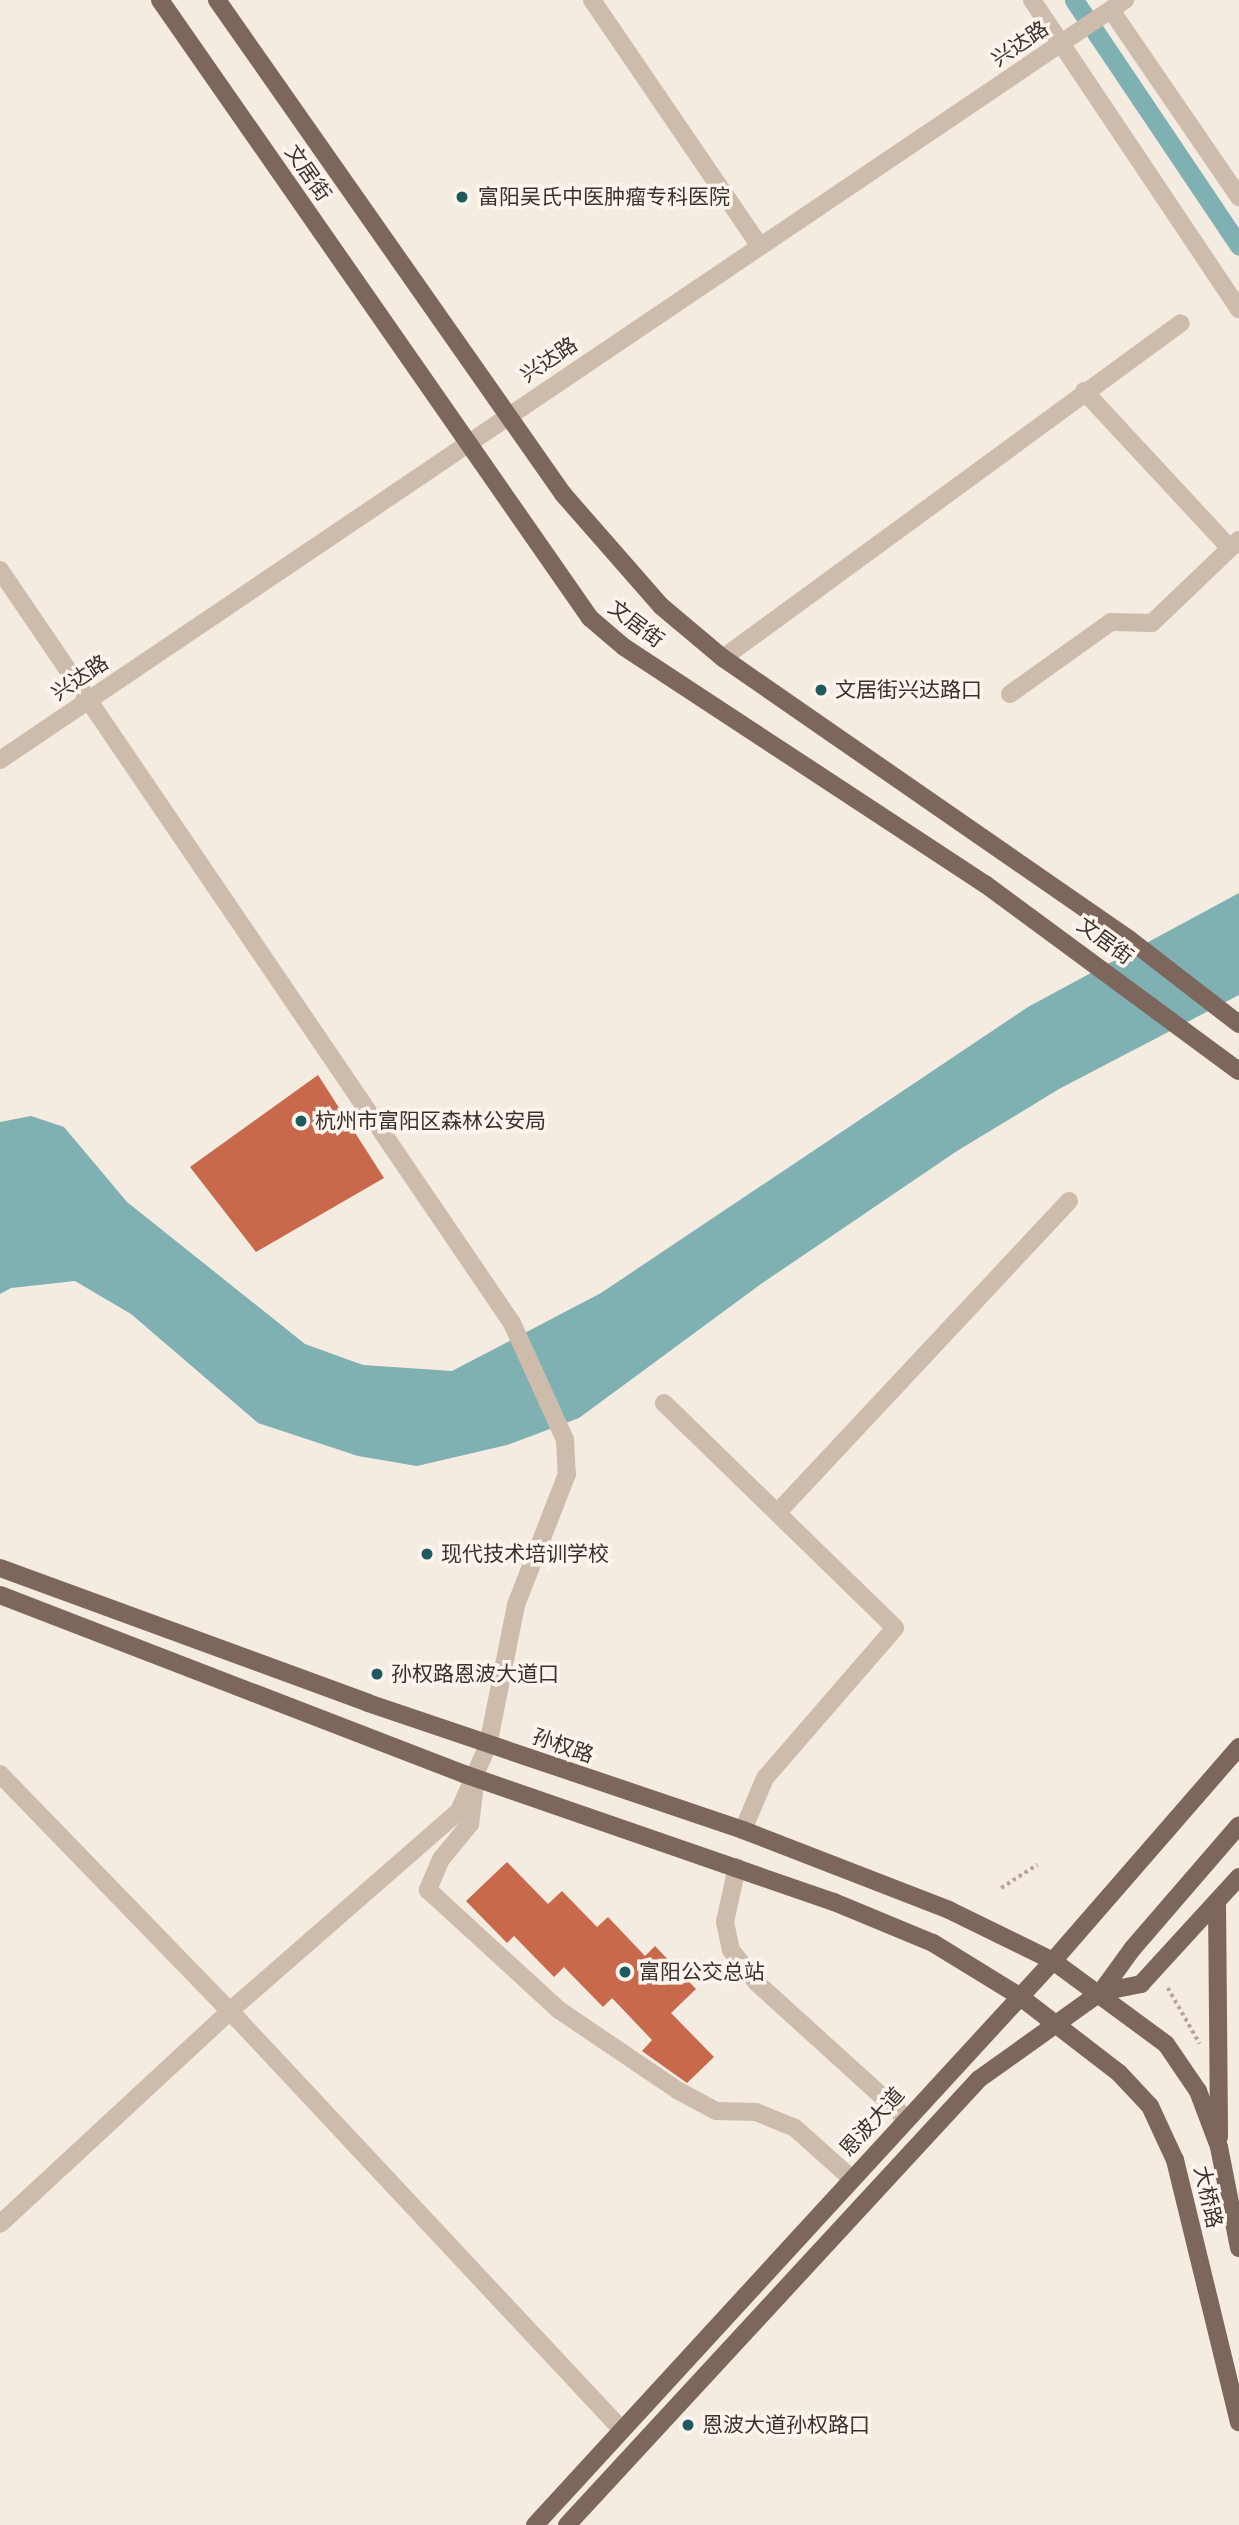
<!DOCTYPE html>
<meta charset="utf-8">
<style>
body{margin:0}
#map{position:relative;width:1239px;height:2525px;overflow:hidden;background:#f4ebe1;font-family:Roboto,"Noto Sans SC",sans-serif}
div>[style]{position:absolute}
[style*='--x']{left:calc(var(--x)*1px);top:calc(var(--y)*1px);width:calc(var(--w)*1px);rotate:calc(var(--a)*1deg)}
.water>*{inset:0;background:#7fb0b2}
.canal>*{height:19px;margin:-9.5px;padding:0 9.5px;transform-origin:9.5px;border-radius:9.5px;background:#7fb0b2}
.building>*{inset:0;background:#c8694b}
.path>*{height:3.5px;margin-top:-1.75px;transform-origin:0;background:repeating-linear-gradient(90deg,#b9a596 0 3.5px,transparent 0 7px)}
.minor>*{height:18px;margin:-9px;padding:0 9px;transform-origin:9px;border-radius:9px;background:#cdbbac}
.major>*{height:18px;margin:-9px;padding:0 9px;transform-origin:9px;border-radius:9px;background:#7d675c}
.dots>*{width:19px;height:19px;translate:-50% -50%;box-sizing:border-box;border:4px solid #fbf5ee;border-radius:50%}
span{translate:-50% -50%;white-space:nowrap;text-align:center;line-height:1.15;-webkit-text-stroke:7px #fbf5ee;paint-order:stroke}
.street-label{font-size:21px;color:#3b302b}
.poi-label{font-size:21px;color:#3b302b}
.left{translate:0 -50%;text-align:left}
</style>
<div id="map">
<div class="water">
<div style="clip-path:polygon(1239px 893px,1239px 995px,1059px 1089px,957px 1151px,761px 1284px,579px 1418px,507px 1445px,417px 1466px,358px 1456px,258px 1423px,131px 1314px,75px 1281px,11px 1288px,0 1294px,0 1122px,31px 1116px,64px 1127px,127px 1202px,305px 1344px,363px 1365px,452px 1371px,601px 1293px,1028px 1007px)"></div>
</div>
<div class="canal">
<div style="--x:1074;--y:0;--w:296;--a:56.1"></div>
</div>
<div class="building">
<div style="clip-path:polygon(318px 1075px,384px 1178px,256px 1252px,190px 1167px)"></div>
<div style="clip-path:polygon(507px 1862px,548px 1904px,562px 1891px,597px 1927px,608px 1917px,645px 1956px,655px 1946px,696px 1989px,671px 2013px,714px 2057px,687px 2083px,642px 2051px,652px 2040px,612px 1998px,603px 2007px,564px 1967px,554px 1977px,514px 1936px,507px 1943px,466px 1901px)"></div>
</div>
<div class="path">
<div style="--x:1001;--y:1888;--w:43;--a:-32.6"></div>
<div style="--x:1168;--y:1988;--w:64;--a:60.3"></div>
</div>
<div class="minor">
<div style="--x:592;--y:0;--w:298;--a:55.7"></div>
<div style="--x:1032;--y:0;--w:372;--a:56.2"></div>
<div style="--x:1111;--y:10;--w:227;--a:55.6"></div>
<div style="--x:1084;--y:391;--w:213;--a:47.1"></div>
<div style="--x:0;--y:570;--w:911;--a:55.79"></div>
<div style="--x:512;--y:1323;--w:128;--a:65.6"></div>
<div style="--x:565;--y:1440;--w:34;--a:87"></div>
<div style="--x:567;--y:1474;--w:141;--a:111.3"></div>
<div style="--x:516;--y:1605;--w:143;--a:101.3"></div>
<div style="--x:488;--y:1745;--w:72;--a:113.7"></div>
<div style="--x:459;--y:1811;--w:304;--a:138.9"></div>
<div style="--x:230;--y:2011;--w:313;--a:137.2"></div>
<div style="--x:723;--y:658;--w:567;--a:-36.18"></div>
<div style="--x:1010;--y:694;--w:124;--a:-35.5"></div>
<div style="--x:1111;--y:622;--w:41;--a:1.4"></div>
<div style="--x:1152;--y:623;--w:120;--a:-43.7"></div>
<div style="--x:0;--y:760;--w:1358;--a:-34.04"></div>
<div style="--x:664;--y:1403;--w:322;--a:44.2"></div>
<div style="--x:895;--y:1628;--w:198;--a:130.9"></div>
<div style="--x:765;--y:1778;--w:56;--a:112.9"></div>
<div style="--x:778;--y:1512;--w:426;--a:-46.9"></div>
<div style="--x:0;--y:1774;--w:330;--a:45.9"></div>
<div style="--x:230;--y:2011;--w:574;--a:46.91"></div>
<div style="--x:474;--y:1792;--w:32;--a:97"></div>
<div style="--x:470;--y:1824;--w:45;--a:129.6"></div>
<div style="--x:441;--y:1859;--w:34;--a:113"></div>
<div style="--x:428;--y:1890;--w:178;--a:42.5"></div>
<div style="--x:559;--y:2010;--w:143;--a:34.1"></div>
<div style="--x:677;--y:2090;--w:44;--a:28.3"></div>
<div style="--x:716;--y:2111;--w:40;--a:1.4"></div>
<div style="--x:756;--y:2112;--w:42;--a:22.3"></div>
<div style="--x:795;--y:2128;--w:75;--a:41.8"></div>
<div style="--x:737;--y:1867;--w:56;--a:102.3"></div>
<div style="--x:725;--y:1922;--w:29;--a:78"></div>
<div style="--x:731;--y:1950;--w:42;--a:51.8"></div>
<div style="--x:757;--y:1983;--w:201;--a:42.2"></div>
</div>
<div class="major">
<div style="--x:160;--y:0;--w:753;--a:55.17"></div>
<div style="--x:590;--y:618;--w:45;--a:40.5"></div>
<div style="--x:624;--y:647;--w:432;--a:33.3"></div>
<div style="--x:985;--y:884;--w:315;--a:36.4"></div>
<div style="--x:217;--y:0;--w:603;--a:54.99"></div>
<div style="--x:563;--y:494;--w:149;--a:48.8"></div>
<div style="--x:661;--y:606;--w:81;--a:40"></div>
<div style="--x:723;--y:658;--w:494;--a:34.7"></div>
<div style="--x:1129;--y:939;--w:139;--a:37.7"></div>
<div style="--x:0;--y:1568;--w:392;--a:20.1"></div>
<div style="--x:368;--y:1703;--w:396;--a:18.7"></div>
<div style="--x:743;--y:1830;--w:221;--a:21.2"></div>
<div style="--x:949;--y:1910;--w:116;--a:26.1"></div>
<div style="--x:1053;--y:1961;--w:140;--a:36.3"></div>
<div style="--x:1166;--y:2044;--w:57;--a:55.8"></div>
<div style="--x:1198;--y:2091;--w:60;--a:69.4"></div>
<div style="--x:1219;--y:2147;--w:103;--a:78.8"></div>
<div style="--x:0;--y:1595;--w:497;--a:21.1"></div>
<div style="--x:464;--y:1774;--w:392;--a:19.1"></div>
<div style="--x:834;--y:1902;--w:107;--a:22.5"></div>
<div style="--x:933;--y:1943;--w:101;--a:31.6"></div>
<div style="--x:1019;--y:1996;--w:126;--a:37.6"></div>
<div style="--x:1119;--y:2073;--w:45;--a:46.8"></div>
<div style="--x:1150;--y:2106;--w:60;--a:65.2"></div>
<div style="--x:1175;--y:2160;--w:270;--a:76.3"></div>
<div style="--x:1217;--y:1901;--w:236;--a:89.5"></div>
<div style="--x:1101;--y:1992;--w:41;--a:-11.3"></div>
<div style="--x:1141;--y:1984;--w:145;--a:-47.5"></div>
<div style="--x:535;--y:2525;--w:766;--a:-47.43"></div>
<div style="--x:1053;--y:1961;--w:284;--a:-49"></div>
<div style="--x:567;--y:2525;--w:607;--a:-47.27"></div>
<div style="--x:979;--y:2079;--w:150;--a:-35.5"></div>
<div style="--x:1101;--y:1992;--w:54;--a:-54"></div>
<div style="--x:1133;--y:1948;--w:162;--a:-49.2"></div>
</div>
<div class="dots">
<div style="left:462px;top:197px;background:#1f5a5e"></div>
<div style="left:821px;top:690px;background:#1f5a5e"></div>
<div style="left:301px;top:1121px;background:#1f5a5e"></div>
<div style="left:427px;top:1554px;background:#1f5a5e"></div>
<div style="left:377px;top:1674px;background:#1f5a5e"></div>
<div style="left:625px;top:1972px;background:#1f5a5e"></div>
<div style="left:688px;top:2425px;background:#1f5a5e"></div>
</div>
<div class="street-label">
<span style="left:1020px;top:44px;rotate:-34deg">兴达路</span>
<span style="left:308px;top:173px;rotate:55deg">文居街</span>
<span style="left:549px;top:360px;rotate:-34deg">兴达路</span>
<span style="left:636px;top:624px;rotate:37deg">文居街</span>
<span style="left:80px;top:678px;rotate:-34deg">兴达路</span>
<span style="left:1105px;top:941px;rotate:36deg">文居街</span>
<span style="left:563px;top:1746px;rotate:19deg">孙权路</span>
<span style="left:872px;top:2122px;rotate:-48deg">恩波大道</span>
<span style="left:1208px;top:2197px;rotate:77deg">大桥路</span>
</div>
<div class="poi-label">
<span class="left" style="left:478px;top:197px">富阳吴氏中医肿瘤专科医院</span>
<span class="left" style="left:835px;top:690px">文居街兴达路口</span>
<span class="left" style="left:315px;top:1121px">杭州市富阳区森林公安局</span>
<span class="left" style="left:441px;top:1554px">现代技术培训学校</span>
<span class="left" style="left:391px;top:1674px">孙权路恩波大道口</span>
<span class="left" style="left:639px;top:1972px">富阳公交总站</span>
<span class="left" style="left:702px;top:2425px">恩波大道孙权路口</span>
</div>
</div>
